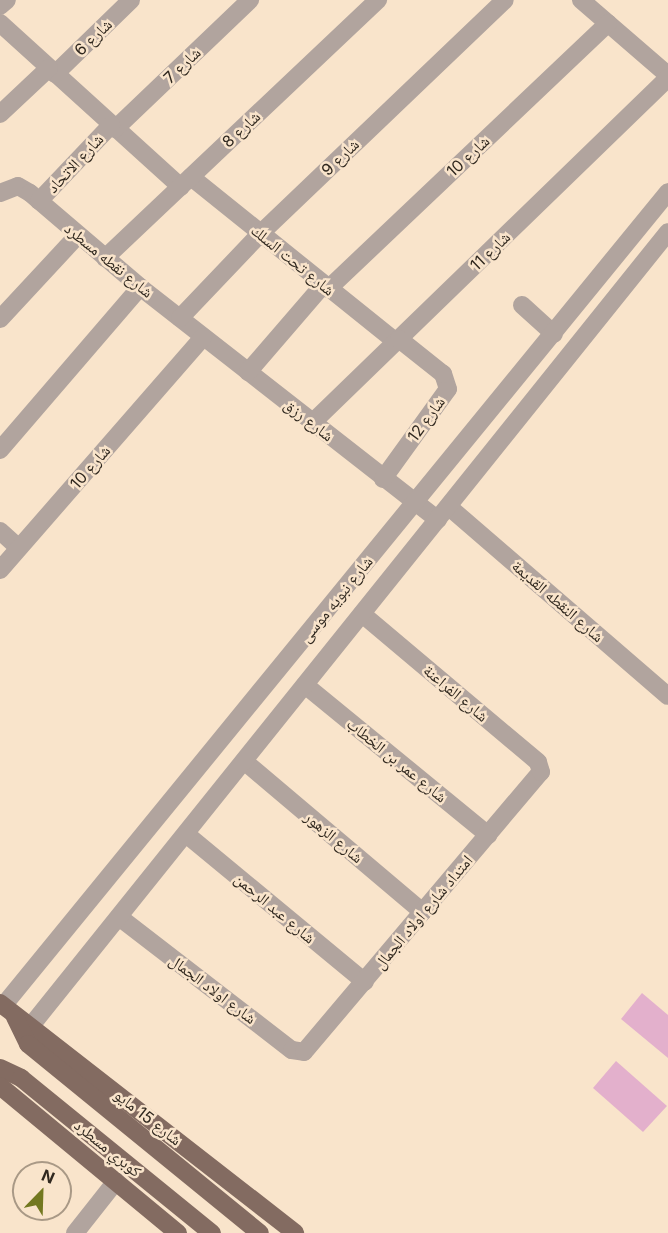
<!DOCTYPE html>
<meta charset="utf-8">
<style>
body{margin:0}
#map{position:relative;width:668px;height:1233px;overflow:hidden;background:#f9e4cb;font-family:Inter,"Noto Naskh Arabic",sans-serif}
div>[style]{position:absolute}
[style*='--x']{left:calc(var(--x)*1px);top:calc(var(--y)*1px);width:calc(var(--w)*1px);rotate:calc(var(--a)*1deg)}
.building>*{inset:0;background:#e3b0cc}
.minor>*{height:18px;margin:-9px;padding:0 9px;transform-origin:9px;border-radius:9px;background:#b1a49e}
.major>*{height:18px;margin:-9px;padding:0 9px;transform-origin:9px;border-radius:9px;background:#836b61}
span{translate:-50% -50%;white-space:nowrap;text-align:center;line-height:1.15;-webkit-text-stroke:5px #f9e4cb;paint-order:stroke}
.street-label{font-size:16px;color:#30281f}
.north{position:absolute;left:12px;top:1161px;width:60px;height:60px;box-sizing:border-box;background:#f9e4cb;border:2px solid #a99986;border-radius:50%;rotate:23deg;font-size:16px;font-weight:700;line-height:24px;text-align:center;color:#30281f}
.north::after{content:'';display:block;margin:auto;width:21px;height:27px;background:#737820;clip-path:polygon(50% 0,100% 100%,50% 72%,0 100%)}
</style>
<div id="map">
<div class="building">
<div style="clip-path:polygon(642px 993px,668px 1015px,668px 1058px,621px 1019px)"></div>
<div style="clip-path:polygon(616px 1061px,667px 1106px,643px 1132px,593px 1088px)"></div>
</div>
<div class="minor">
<div style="--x:581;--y:0;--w:115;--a:40.8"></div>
<div style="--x:0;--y:6;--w:9;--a:-41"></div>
<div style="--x:0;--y:23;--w:244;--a:42.2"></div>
<div style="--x:55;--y:74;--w:106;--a:-44.2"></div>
<div style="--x:0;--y:114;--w:67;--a:-43.2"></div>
<div style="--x:115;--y:129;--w:187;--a:-43.7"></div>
<div style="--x:191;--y:177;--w:263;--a:38.8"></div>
<div style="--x:0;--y:193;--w:19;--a:-21"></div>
<div style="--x:18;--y:186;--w:14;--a:30"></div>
<div style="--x:30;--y:193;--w:145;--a:40.5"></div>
<div style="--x:140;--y:287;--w:378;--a:38"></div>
<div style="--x:39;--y:201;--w:105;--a:-46.5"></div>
<div style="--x:105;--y:258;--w:376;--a:-43.4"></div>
<div style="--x:328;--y:289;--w:386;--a:-43.5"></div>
<div style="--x:522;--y:305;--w:43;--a:42.2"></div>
<div style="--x:180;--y:318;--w:117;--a:-46.4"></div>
<div style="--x:261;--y:233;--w:337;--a:-43.7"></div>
<div style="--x:0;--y:319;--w:113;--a:-47.1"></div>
<div style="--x:248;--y:372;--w:115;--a:-49.2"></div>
<div style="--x:312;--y:423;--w:496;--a:-44.1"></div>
<div style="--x:0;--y:450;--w:215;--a:-49.3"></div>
<div style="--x:383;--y:479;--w:111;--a:-54.2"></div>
<div style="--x:448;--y:389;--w:16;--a:-108"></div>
<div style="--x:443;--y:374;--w:56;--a:-141.5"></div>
<div style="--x:449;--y:507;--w:289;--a:40.8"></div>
<div style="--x:0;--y:531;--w:25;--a:42"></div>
<div style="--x:0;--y:570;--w:309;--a:-48.9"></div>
<div style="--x:305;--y:685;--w:237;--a:39.3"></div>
<div style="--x:244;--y:761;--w:234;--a:40.2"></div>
<div style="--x:186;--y:834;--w:232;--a:39.6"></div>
<div style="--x:119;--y:917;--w:218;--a:37.6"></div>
<div style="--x:292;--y:1050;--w:12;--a:9"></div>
<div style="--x:304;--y:1052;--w:367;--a:-49.8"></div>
<div style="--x:541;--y:772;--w:10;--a:-107"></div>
<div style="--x:538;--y:762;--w:230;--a:-139.9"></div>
<div style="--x:3;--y:1006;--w:1051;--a:-50.75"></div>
<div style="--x:30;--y:1027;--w:1019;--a:-51.25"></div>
<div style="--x:75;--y:1233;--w:66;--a:-51.7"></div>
</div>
<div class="major">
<div style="--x:0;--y:1003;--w:374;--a:37.9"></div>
<div style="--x:15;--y:1017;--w:30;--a:64"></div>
<div style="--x:28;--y:1044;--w:299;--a:39.2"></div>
<div style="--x:0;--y:1068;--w:23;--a:25"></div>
<div style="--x:21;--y:1078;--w:246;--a:39.1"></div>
<div style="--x:0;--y:1086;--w:231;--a:39.6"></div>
</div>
<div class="street-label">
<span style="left:93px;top:37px;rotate:-44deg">شارع 6</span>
<span style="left:182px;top:65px;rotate:-44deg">شارع 7</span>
<span style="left:241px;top:129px;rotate:-43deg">شارع 8</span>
<span style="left:468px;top:156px;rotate:-43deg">شارع 10</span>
<span style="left:340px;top:157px;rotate:-44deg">شارع 9</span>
<span style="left:75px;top:163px;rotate:-47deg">شارع الاتحاد</span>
<span style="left:490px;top:251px;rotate:-44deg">شارع 11</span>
<span style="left:109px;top:260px;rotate:39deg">شارع نقطه مسطرد</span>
<span style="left:293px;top:260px;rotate:39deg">شارع تحت السلك</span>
<span style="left:426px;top:419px;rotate:-54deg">شارع 12</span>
<span style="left:309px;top:420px;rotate:38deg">شارع رزق</span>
<span style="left:90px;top:467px;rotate:-49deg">شارع 10</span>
<span style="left:336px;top:599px;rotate:-51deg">شارع نبويه موسى</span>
<span style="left:558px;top:601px;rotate:41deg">شارع النقطه القديمة</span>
<span style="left:456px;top:693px;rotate:40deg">شارع الفراعنة</span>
<span style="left:397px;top:760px;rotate:39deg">شارع عمر بن الخطاب</span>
<span style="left:334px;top:837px;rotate:40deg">شارع الزهور</span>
<span style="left:275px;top:908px;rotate:40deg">شارع عبد الرحمن</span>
<span style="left:423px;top:912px;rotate:-50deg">امتداد شارع اولاد الجمال</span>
<span style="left:213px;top:989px;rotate:37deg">شارع اولاد الجمال</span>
<span style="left:148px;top:1117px;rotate:38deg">شارع 15 مايو</span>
<span style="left:108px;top:1148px;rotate:39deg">كوبري مسطرد</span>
</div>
<div class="north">N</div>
</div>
